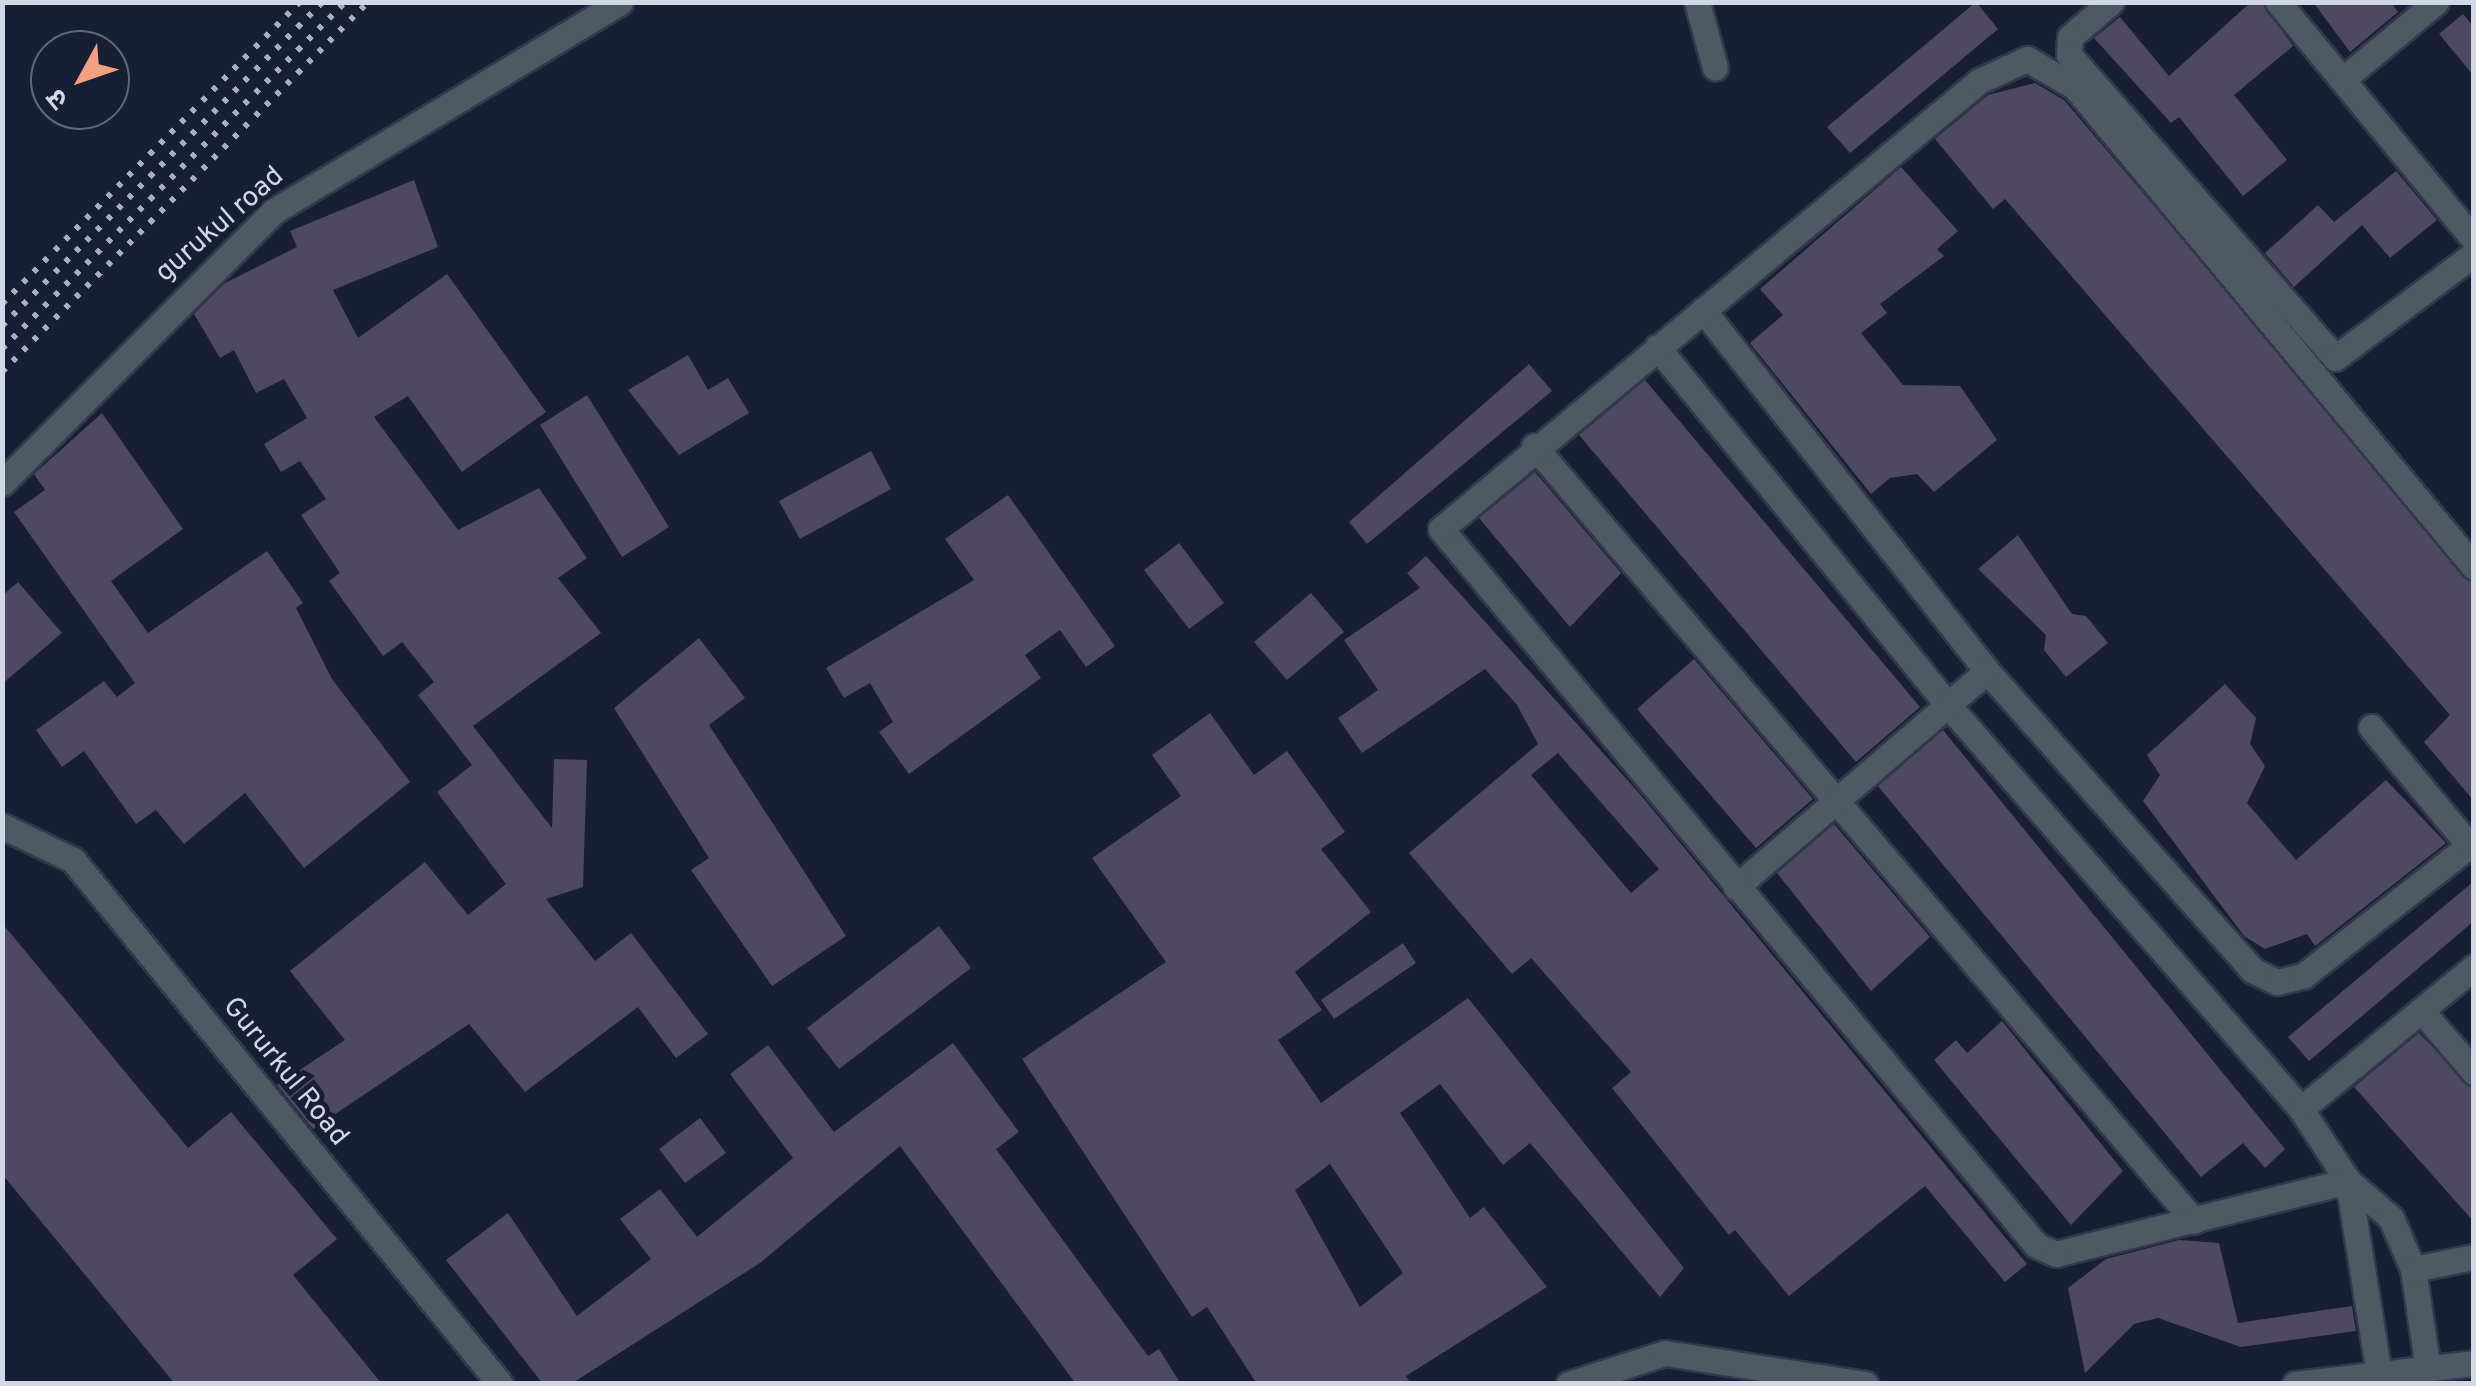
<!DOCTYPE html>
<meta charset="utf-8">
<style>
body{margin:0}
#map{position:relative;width:2476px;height:1386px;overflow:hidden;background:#181e34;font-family:Overpass,"Noto Sans Devanagari",sans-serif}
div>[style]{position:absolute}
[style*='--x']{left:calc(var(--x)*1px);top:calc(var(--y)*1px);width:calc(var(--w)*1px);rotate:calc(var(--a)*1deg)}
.building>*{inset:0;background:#4f4862}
.roads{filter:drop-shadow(2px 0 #32384d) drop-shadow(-2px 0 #32384d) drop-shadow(0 2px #32384d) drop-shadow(0 -2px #32384d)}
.minor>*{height:25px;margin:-12.5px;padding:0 12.5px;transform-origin:12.5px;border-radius:12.5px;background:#4e5961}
.rail>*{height:6px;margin-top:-3px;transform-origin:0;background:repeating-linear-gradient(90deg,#a9aebf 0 5px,transparent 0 15px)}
span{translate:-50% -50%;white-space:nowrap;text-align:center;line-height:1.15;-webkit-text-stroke:10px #181e34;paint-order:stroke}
.street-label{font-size:28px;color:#d2d7e6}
.frame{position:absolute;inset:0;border:5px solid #d2d7e6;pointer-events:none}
.north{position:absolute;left:30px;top:30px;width:100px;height:100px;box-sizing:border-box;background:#181e34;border:2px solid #62687b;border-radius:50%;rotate:230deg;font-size:28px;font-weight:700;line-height:40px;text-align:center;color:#d2d7e6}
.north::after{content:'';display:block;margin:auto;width:35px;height:45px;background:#f2a080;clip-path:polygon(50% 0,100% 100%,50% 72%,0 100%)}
</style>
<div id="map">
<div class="building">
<div style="clip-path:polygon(1976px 2px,1998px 29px,1850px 153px,1827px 127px)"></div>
<div style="clip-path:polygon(2251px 2px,2262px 2px,2293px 46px,2234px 95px,2287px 160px,2243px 196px,2179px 117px,2171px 123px,2094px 38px,2120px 17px,2169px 76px)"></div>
<div style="clip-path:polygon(2313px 2px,2391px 2px,2398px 12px,2350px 52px)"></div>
<div style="clip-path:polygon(2463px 14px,2474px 27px,2474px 76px,2439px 34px)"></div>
<div style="clip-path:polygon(2035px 83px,2064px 100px,2474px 583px,2474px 801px,2424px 742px,2450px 715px,2005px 199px,1993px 209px,1935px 139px,1988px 95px)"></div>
<div style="clip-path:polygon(1901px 167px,1958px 231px,1937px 249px,1944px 256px,1880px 304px,1887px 313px,1861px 333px,1903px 385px,1960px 386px,1997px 440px,1934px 492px,1917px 474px,1890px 478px,1871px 494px,1750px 343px,1783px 315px,1760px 289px)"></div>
<div style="clip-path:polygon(2396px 171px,2437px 220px,2390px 258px,2362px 225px,2294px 287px,2265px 253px,2318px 205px,2334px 222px)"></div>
<div style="clip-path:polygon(414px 180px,438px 247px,333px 290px,358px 338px,447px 274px,546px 412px,462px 472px,408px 396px,374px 417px,458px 530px,539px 488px,587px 558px,558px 578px,601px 633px,473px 726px,552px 828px,554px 759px,587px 760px,583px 887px,546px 899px,595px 961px,631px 933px,708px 1034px,676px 1058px,638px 1007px,525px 1092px,469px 1024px,313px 1129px,277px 1085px,345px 1040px,290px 971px,425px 862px,468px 915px,506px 884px,437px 792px,472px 765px,418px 695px,434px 682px,402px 642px,383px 656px,329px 581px,340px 573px,301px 515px,326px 499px,300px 461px,281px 472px,264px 444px,307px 418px,284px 379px,256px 393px,234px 350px,220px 358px,194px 314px,225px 283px,297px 247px,290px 231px)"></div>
<div style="clip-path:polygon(688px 355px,708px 390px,728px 378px,749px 413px,679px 455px,628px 390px)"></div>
<div style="clip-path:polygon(1529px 364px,1552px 391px,1367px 544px,1349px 522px)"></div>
<div style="clip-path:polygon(1645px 380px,1920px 707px,1856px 762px,1579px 435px)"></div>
<div style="clip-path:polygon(587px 395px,669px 527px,622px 557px,540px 425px)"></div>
<div style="clip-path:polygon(102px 413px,183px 529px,111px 581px,148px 633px,267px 551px,303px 603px,296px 608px,332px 679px,410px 782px,304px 868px,245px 793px,184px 844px,156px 810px,136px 824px,84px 751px,62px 767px,36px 730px,104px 681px,117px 697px,135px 683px,14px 512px,45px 490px,34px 474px)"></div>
<div style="clip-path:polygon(871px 451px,891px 489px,800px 539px,779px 501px)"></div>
<div style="clip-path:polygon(1535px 472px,1621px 573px,1570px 627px,1479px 518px)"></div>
<div style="clip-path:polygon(1008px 495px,1115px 646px,1086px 667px,1060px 630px,1025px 655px,1041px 678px,909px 774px,879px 732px,893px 722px,870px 683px,844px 698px,826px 668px,974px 580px,945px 539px)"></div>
<div style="clip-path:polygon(2018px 535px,2072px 614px,2086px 616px,2108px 643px,2066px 677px,2044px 650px,2046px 635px,1978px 569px)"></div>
<div style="clip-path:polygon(1179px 543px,1224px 603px,1189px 629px,1144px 570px)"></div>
<div style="clip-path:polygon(evenodd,1426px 556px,1639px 793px,2027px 1264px,2005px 1282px,1925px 1186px,1789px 1296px,1735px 1230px,1729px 1235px,1612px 1088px,1631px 1072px,1531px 958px,1512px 974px,1409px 853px,1538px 744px,1517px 705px,1485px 669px,1362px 753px,1338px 718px,1378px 690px,1344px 640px,1420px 588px,1407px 573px,1426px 556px,1558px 753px,1659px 869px,1631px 893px,1531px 775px,1558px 753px)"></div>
<div style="clip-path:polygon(18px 582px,62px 633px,2px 684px,2px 596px)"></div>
<div style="clip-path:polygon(1311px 593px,1344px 632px,1287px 680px,1254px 642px)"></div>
<div style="clip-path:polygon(699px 638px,745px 698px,709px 725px,846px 936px,772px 986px,691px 870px,709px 858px,614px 708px)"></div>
<div style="clip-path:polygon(1694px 659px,1813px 799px,1756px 848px,1637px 709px)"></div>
<div style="clip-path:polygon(2225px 684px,2256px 718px,2250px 744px,2265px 766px,2247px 803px,2296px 860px,2386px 780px,2446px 843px,2315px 946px,2307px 934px,2265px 949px,2244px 936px,2143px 801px,2160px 775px,2147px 755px)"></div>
<div style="clip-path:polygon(evenodd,1210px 713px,1254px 775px,1287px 751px,1345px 832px,1321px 849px,1371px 912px,1295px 972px,1322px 1010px,1278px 1040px,1321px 1103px,1468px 998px,1684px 1268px,1660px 1297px,1530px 1143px,1503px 1165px,1440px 1084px,1400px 1113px,1470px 1218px,1484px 1207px,1547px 1287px,1406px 1376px,1411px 1384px,1257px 1384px,1207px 1307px,1192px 1317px,1022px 1059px,1166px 962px,1092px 858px,1181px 796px,1152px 755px,1210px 713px,1330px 1164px,1403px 1273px,1360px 1307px,1295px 1190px,1330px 1164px)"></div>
<div style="clip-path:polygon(1943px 730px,2285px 1149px,2265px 1168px,2243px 1143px,2201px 1177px,1878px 786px)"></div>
<div style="clip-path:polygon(1834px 824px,1930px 937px,1871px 991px,1777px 873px)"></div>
<div style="clip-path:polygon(2474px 881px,2474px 921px,2309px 1061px,2288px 1037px)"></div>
<div style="clip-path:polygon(2px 923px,188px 1148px,231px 1112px,337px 1239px,293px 1275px,382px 1384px,175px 1384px,2px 1174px)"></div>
<div style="clip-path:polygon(939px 926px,971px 968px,839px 1069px,807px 1028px)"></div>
<div style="clip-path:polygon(1403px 943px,1416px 963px,1334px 1019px,1321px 1000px)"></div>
<div style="clip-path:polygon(2002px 1021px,2123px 1171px,2071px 1225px,1934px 1060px,1956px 1040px,1967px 1053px)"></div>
<div style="clip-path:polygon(2419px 1033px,2474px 1090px,2474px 1222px,2354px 1087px)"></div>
<div style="clip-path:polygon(953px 1043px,1019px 1132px,996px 1149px,1148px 1356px,1159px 1349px,1181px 1384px,1076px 1384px,900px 1146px,760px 1263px,571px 1384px,543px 1384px,446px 1260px,508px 1213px,577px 1316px,651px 1259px,620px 1219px,660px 1189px,697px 1237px,793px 1158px,730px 1074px,768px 1045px,834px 1132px)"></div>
<div style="clip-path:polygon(700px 1118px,726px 1153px,685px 1183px,659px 1149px)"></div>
<div style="clip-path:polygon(2179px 1240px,2219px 1243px,2238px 1323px,2352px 1306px,2356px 1331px,2241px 1347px,2158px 1318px,2134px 1324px,2085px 1373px,2068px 1288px,2106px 1259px)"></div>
</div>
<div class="roads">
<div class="minor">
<div style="--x:1697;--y:2;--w:68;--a:74.7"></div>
<div style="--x:2111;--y:2;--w:54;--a:139.5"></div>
<div style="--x:2070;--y:37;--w:18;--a:93"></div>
<div style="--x:2069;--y:55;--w:403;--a:48.7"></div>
<div style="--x:2335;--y:358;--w:174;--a:-36.8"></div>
<div style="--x:2278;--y:2;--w:308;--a:50.5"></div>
<div style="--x:2342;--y:80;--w:122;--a:-39.7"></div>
<div style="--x:1703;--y:310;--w:459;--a:51.8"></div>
<div style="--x:1987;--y:671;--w:400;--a:48.4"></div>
<div style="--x:2252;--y:970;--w:28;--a:26"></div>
<div style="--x:2277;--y:982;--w:27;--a:-13"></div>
<div style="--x:2303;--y:976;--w:217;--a:-38.1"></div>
<div style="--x:1657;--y:347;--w:461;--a:50.9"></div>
<div style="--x:1948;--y:705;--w:536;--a:48.85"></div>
<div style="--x:2301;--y:1109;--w:86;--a:56.9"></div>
<div style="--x:2348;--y:1181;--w:57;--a:40.7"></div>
<div style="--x:2391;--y:1218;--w:56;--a:66.7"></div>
<div style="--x:2413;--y:1269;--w:101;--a:81.5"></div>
<div style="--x:1534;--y:446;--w:1018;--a:49.58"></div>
<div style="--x:2;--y:483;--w:385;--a:-45"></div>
<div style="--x:274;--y:211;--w:404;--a:-31.1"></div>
<div style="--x:2371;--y:727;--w:153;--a:50.3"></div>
<div style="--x:2;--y:826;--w:79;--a:25.6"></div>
<div style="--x:73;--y:860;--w:676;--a:50.82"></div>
<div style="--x:1736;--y:887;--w:331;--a:-40.7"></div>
<div style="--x:2421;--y:1010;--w:82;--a:49.5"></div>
<div style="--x:2301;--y:1109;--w:224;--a:-39.4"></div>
<div style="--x:2348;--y:1181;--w:301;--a:166"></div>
<div style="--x:2056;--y:1254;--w:22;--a:-156"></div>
<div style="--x:2036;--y:1245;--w:931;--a:-129.73"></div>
<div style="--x:1441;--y:529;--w:700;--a:-39.78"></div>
<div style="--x:1979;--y:81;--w:53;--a:-24.6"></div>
<div style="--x:2027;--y:59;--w:56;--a:30.3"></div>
<div style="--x:2075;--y:87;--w:624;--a:50.26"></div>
<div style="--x:2348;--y:1181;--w:195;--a:80.9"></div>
<div style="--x:2413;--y:1269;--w:62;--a:-11.1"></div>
<div style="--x:1569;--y:1384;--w:101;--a:-17.9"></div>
<div style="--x:1665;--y:1353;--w:203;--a:8.8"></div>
<div style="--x:2295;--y:1384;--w:180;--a:-6.7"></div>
</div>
</div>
<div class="rail">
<div style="--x:2;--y:304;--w:424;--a:-45.4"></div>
<div style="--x:2;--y:326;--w:456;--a:-45.3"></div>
<div style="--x:2;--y:349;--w:488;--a:-45.3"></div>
<div style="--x:2;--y:372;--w:520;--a:-45.31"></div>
</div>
<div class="street-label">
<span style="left:220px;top:225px;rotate:-41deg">gurukul road</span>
<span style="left:285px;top:1072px;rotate:51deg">Gururkul Road</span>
</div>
<div class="frame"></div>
<div class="north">उ</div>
</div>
